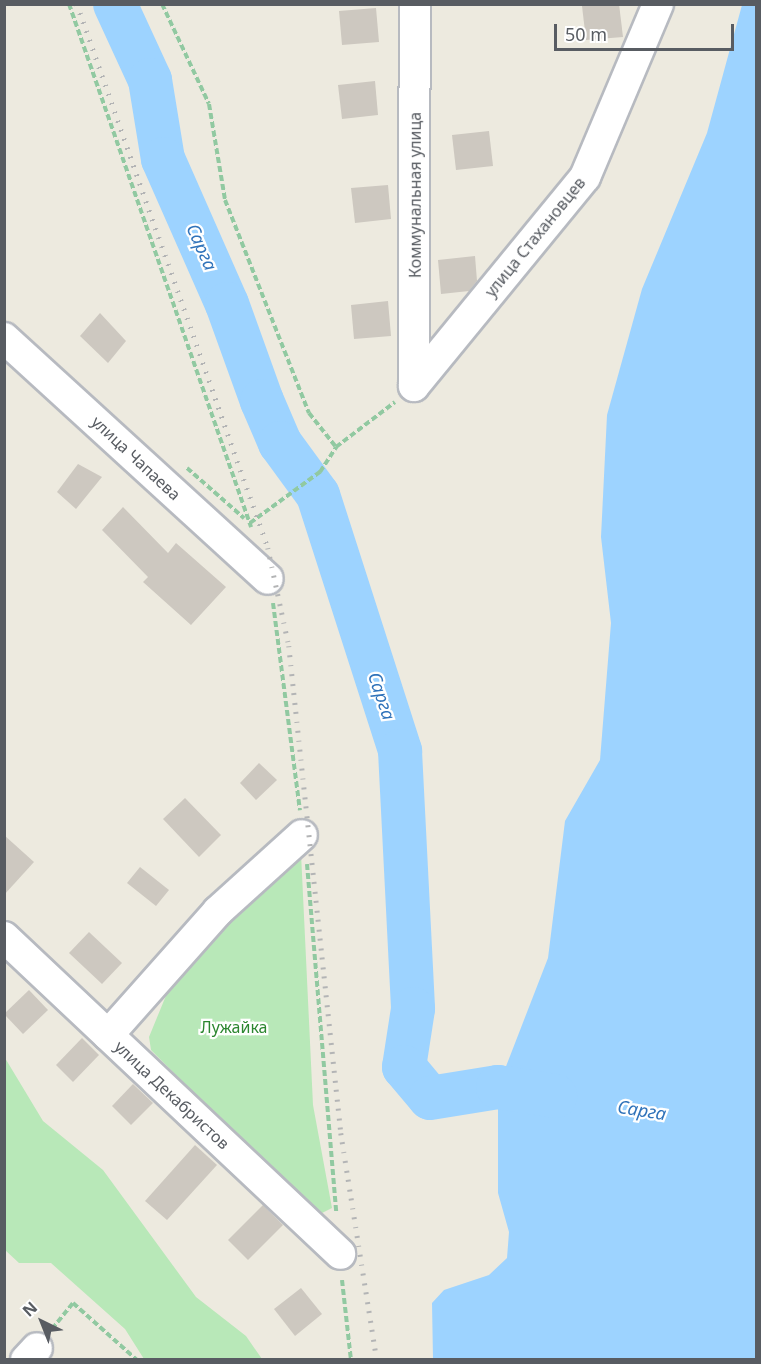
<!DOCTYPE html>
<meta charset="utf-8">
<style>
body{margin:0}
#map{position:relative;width:761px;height:1364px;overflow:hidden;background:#edeadf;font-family:"Noto Sans",sans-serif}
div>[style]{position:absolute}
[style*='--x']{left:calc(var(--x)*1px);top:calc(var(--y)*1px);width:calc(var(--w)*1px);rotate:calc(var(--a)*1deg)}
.green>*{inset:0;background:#b8e8b8}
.water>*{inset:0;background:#9dd3ff}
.river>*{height:44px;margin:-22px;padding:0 22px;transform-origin:22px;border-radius:22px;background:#9dd3ff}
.building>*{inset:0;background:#cdc8c0}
.path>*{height:4px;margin-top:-2px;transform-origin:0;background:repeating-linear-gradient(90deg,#91c9a1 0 6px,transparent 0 9px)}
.roads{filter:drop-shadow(2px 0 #b7bac0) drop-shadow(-2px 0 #b7bac0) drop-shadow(0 2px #b7bac0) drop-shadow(0 -2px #b7bac0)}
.minor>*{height:30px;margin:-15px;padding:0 15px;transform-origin:15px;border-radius:15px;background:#fff}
.rail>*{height:4.5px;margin-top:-2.25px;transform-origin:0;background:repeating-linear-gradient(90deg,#b3b4b5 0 1.5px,transparent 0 9.5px)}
span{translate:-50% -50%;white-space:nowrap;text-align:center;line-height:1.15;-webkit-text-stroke:4.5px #fff;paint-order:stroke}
.street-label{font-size:16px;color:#585c62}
.park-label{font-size:16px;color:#2c8630}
.water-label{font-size:18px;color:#3073ba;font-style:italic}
.frame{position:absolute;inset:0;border:6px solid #585c62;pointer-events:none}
.north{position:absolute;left:12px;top:1292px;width:60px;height:60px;-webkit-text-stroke:4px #fff;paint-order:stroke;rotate:317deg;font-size:16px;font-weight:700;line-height:24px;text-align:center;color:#585c62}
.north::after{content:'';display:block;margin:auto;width:21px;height:27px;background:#585c62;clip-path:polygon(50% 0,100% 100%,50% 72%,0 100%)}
.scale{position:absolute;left:554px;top:24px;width:180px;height:27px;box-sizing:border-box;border:3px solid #585c62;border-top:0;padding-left:8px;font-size:18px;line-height:21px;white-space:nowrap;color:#585c62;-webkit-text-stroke:4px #fff;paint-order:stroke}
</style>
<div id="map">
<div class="green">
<div style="clip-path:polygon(301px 853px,313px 1105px,332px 1208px,316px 1216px,151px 1050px,149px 1037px,172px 981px,222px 924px)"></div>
<div style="clip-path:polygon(5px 1058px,43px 1121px,103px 1170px,196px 1297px,246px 1336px,262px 1359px,144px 1359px,125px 1329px,51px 1263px,19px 1263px,5px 1250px)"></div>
</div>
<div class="water">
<div style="clip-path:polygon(742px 5px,756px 5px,756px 1359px,433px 1359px,432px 1303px,444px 1290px,489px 1275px,507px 1258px,509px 1232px,498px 1193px,498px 1087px,548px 958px,565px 821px,600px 760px,611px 623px,601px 537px,607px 415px,642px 289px,707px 133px)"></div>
</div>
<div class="river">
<div style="--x:115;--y:4;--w:84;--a:65.3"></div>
<div style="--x:150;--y:80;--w:80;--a:80.7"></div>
<div style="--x:163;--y:159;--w:158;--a:66.2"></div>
<div style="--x:227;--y:304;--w:103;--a:70.2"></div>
<div style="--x:262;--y:401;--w:46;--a:66.8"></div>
<div style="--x:280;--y:443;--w:64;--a:53.8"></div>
<div style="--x:318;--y:495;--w:269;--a:72.2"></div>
<div style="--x:400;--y:751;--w:258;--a:87.1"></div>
<div style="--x:413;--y:1009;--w:59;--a:98.8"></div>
<div style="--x:404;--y:1067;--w:40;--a:50"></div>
<div style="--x:430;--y:1098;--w:69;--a:-9.2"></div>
<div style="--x:498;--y:1087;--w:58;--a:9"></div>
</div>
<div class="building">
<div style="clip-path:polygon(619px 4px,623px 37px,586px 40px,582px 6px)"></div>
<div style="clip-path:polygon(376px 8px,379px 42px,342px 45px,339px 11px)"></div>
<div style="clip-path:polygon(375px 81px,378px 115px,342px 119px,338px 85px)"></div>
<div style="clip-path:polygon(489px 131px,493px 166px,456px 170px,452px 135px)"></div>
<div style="clip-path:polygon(388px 185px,391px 219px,355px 223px,351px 188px)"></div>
<div style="clip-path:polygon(475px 256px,477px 281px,469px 291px,441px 294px,438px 260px)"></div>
<div style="clip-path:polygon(388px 301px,391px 336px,354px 339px,351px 305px)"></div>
<div style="clip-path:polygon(100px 313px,126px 341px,108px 363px,80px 336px)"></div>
<div style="clip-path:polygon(78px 464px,102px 477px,76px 509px,57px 492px)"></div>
<div style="clip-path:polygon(123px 507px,168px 553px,176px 543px,226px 587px,191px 625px,143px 582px,148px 577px,102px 530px)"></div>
<div style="clip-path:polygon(259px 763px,277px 780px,256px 800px,240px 783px)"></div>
<div style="clip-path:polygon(185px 798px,221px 835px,199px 857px,163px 819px)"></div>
<div style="clip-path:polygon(4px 835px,34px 862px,4px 895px)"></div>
<div style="clip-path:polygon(140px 867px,169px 890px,156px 906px,127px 883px)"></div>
<div style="clip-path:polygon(89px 932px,122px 963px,102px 984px,69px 953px)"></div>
<div style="clip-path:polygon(29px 990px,48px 1010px,23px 1034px,4px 1014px)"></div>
<div style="clip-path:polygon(82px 1038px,99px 1055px,73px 1082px,56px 1065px)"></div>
<div style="clip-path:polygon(133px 1084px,153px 1103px,131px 1125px,112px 1106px)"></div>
<div style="clip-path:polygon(195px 1145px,217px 1165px,167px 1220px,145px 1201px)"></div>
<div style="clip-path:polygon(263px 1205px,283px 1225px,248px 1260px,228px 1240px)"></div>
<div style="clip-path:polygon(301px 1288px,322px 1314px,295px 1336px,274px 1309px)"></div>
</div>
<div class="path">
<div style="--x:69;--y:4;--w:554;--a:70.81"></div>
<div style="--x:162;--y:4;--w:110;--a:64.8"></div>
<div style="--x:209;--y:104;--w:97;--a:80.5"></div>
<div style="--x:225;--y:200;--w:229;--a:68.5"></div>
<div style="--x:309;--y:413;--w:43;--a:51.5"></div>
<div style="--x:336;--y:447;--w:74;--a:-37.3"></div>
<div style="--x:187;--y:468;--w:76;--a:41.3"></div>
<div style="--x:250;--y:523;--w:87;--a:-36.1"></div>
<div style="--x:320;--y:472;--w:30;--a:-57"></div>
<div style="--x:273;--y:603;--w:209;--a:82.6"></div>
<div style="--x:307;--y:864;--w:350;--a:85.2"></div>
<div style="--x:342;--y:1280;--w:81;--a:83.6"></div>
<div style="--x:52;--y:1329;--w:33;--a:-51"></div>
<div style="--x:73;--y:1303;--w:86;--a:41.7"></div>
</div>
<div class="roads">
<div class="minor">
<div style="--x:4;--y:338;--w:357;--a:42.4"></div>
<div style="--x:414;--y:386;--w:270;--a:-50.7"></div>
<div style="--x:585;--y:177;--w:188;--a:-67.1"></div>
<div style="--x:414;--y:386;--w:382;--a:-89.9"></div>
<div style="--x:4;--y:937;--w:462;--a:43.3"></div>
<div style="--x:108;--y:1035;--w:166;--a:-48.4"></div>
<div style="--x:218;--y:911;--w:113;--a:-42.1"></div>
<div style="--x:26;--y:1360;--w:16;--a:-47"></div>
</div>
</div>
<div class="rail">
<div style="--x:77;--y:4;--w:577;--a:70.65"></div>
<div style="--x:268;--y:548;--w:100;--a:77.9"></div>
<div style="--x:289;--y:646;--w:490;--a:83.9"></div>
<div style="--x:341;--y:1133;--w:230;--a:81"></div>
</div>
<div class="street-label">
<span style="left:415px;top:195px;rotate:-90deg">Коммунальная улица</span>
<span style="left:535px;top:237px;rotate:-51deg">улица Стахановцев</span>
<span style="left:136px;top:458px;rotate:43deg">улица Чапаева</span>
<span style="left:172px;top:1095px;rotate:43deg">улица Декабристов</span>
</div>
<div class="park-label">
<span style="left:234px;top:1027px">Лужайка</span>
</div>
<div class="water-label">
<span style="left:202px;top:247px;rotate:66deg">Сарга</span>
<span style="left:382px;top:696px;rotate:71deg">Сарга</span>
<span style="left:642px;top:1110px;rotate:9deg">Сарга</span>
</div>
<div class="frame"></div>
<div class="north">N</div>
<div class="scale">50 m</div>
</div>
